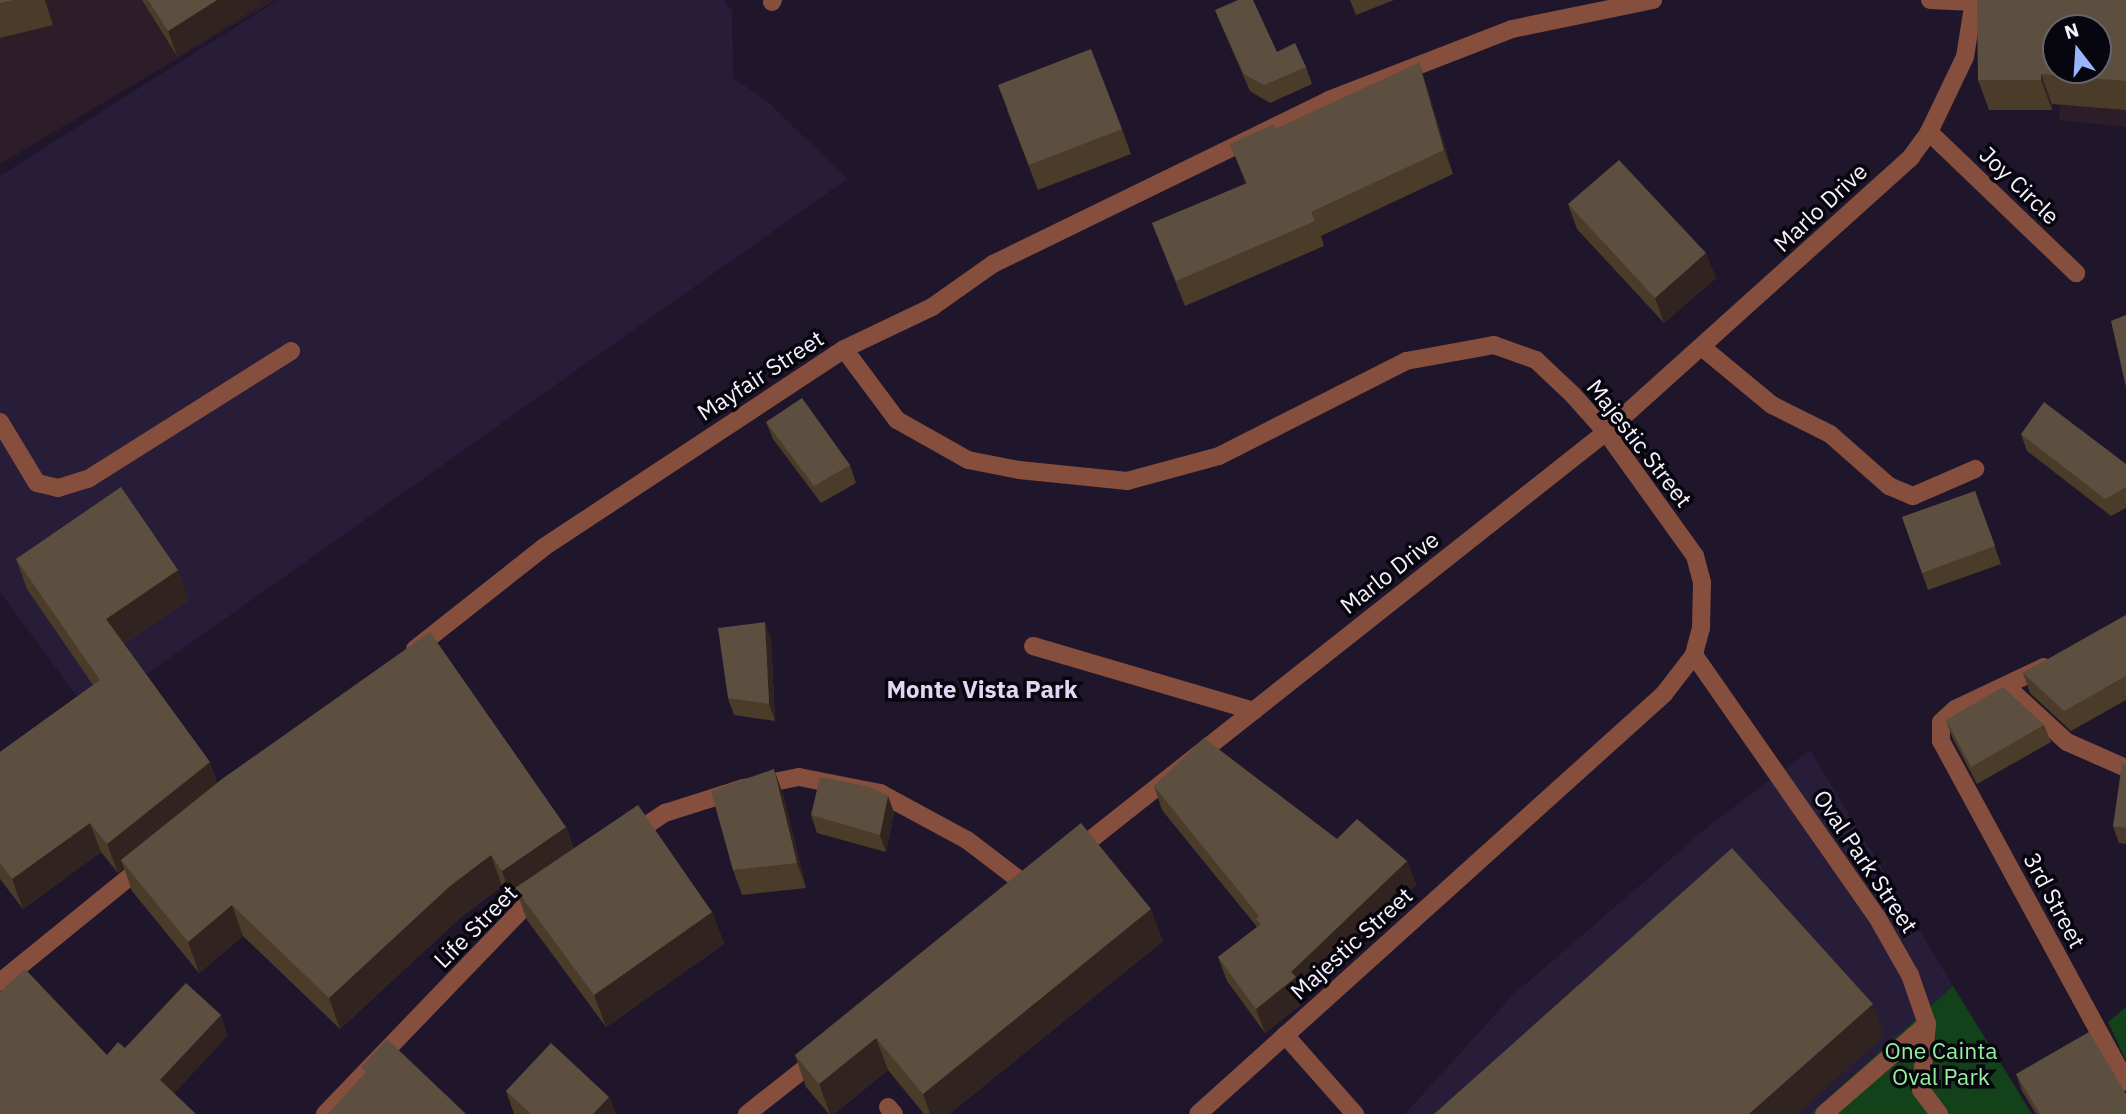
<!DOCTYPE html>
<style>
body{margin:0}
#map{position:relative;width:2126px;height:1114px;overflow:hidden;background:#1f162c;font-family:"IBM Plex Sans",sans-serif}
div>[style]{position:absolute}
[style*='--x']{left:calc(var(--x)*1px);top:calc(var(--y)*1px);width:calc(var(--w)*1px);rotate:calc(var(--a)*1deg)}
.commercial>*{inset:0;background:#2c1d28}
.built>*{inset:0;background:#281d38}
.green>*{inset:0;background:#12411a}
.lane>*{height:18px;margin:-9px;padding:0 9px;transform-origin:9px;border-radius:9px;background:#854e3d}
.street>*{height:18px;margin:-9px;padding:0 9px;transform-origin:9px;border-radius:9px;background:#854e3d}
.wall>*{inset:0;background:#4a3c28}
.shaded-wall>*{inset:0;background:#312420}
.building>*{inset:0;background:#5c4f3f}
span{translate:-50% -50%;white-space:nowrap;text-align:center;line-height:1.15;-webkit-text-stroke:7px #07050d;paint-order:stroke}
.street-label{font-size:23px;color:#f6f2fe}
.park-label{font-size:23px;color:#93f19d}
.neighbourhood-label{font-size:24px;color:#e1d7f5;font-weight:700}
.north{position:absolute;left:2042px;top:14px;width:70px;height:70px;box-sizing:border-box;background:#07050d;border:2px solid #67646d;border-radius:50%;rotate:343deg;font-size:19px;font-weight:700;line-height:28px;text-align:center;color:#f6f2fe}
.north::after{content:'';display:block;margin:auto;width:24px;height:32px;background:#98b5fd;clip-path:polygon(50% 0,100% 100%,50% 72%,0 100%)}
</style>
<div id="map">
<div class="commercial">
<div style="clip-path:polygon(0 0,276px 0,0 164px)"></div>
<div style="clip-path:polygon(2126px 0,2126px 127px,2059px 120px,2064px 70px,2098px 70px,2098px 28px)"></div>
</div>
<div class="built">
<div style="clip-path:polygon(278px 0,723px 0,732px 11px,733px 78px,767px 101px,847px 179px,90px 714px,0 592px,0 176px)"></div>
<div style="clip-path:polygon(1810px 750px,1953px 986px,1810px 1114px,1405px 1114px,1513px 995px,1710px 825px)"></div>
</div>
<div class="green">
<div style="clip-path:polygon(1953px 986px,2032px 1114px,1810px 1114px)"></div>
<div style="clip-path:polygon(2126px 1007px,2126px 1061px,2108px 1022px)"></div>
</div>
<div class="lane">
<div style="--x:772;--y:2;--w:2;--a:-63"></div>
<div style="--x:0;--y:422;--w:71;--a:58.8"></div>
<div style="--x:37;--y:483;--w:22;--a:13"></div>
<div style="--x:58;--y:488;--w:31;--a:-17"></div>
<div style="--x:88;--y:479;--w:240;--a:-32.2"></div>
<div style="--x:1033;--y:646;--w:230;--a:16.4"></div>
<div style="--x:1285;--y:1035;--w:106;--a:48.5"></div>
<div style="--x:888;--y:1107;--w:9;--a:49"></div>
<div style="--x:1824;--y:1114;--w:137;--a:-41.1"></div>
</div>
<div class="street">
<div style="--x:1930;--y:0;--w:44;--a:2.6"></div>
<div style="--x:1929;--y:132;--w:204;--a:43.8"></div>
<div style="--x:1703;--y:348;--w:89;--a:39.6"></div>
<div style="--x:1772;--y:405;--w:65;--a:26.6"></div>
<div style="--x:1830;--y:434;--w:79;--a:41.4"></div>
<div style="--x:1889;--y:486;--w:26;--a:23"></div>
<div style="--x:1913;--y:496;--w:68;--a:-23.5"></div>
<div style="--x:844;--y:349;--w:89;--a:53.3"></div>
<div style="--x:897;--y:420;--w:81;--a:29.4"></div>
<div style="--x:968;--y:460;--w:52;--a:11.1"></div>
<div style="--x:1019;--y:470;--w:109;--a:5.8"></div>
<div style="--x:1127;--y:481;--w:95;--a:-15.2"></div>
<div style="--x:1219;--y:456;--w:210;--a:-26.9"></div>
<div style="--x:1406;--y:361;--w:89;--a:-10.3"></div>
<div style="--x:1494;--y:345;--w:45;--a:19.7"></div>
<div style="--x:1536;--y:360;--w:51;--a:43.4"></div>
<div style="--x:1573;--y:395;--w:50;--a:48.3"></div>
<div style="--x:1606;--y:432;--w:153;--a:54.3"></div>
<div style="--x:1695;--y:556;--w:28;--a:75"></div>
<div style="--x:1702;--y:583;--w:45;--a:91.3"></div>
<div style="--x:1701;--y:628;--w:28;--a:105"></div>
<div style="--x:1694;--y:655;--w:49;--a:127.6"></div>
<div style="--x:1664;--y:694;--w:627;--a:137.97"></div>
<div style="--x:415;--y:649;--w:164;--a:-38.3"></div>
<div style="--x:544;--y:547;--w:359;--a:-33.4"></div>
<div style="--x:844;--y:349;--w:98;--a:-25.5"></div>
<div style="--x:932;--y:307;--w:75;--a:-35.2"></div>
<div style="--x:993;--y:264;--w:374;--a:-26"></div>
<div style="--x:1329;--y:100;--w:196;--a:-21.2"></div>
<div style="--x:1512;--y:29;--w:144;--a:-11.6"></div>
<div style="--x:1694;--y:655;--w:320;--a:55.1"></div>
<div style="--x:1877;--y:917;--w:67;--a:60.4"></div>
<div style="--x:1910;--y:975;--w:52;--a:70.9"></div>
<div style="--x:1927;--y:1024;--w:66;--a:95.2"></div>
<div style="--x:1921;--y:1090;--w:30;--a:53"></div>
<div style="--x:2044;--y:667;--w:98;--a:154.7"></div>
<div style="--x:1955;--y:709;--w:19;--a:137"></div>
<div style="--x:1941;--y:722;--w:19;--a:90"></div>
<div style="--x:1941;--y:741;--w:388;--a:61.5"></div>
<div style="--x:2008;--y:688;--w:80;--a:42.5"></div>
<div style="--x:2067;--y:742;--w:64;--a:23.8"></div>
<div style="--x:632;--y:835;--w:40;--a:-34"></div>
<div style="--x:665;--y:813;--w:83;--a:-17.6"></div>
<div style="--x:744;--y:788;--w:56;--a:-11.3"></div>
<div style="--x:799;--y:777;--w:83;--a:11.2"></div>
<div style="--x:880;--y:793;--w:99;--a:28.4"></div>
<div style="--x:967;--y:840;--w:79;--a:37.3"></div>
<div style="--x:1075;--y:852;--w:677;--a:-38.34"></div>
<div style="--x:1606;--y:432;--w:411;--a:-42"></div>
<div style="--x:1911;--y:157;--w:31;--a:-54"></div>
<div style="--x:1929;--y:132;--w:83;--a:-64.4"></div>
<div style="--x:1965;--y:57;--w:58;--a:-81"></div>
<div style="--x:0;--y:982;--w:186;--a:-39.1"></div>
<div style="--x:325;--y:1114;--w:287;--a:-46.1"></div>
<div style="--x:524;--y:907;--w:22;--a:-34"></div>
<div style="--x:747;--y:1114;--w:90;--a:-38.3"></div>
</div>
<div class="wall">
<div style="clip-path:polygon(0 0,45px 0,53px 25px,0 38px)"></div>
<div style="clip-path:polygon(142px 0,258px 0,259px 5px,177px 56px)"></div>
<div style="clip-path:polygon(1350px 0,1394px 0,1356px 15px)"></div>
<div style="clip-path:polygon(2126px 0,2126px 110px,2052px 104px,2052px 110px,1989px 110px,1978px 80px)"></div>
<div style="clip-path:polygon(1215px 10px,1277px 52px,1306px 67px,1312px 84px,1270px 103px,1250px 91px,1222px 27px)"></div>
<div style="clip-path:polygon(1419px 63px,1427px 87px,1453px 174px,1321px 236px,1324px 246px,1185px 306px,1152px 223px,1246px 184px,1230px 144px,1276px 129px)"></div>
<div style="clip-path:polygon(1007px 110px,1122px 129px,1131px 154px,1038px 190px)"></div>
<div style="clip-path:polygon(1568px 204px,1716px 278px,1664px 323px,1577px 229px)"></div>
<div style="clip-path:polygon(766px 422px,850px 465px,856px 483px,821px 503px,773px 439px)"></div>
<div style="clip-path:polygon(2021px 434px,2126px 464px,2126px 508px,2111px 516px,2027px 451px)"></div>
<div style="clip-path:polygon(1975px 491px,2001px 564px,1928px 590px,1902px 517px)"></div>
<div style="clip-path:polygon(16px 559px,178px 570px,188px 600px,124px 644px,217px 783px,566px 827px,574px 849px,712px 912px,724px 944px,606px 1027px,527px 920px,519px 898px,513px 902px,502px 886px,461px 917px,340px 1029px,243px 936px,199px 973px,132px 891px,124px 868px,118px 873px,101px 852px,23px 909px,0 879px,0 752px,93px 685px,27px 589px)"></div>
<div style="clip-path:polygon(2126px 615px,2126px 700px,2071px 731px,2030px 693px,2023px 673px)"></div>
<div style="clip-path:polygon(771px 639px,775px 721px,734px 715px,728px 698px)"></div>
<div style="clip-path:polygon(1946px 720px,2044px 725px,2051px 742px,1977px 784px,1952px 737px)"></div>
<div style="clip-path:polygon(2126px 765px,2126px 844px,2119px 843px,2113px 826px)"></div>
<div style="clip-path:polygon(1154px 786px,1337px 839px,1407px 861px,1416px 885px,1302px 994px,1305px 1001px,1265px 1033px,1227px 981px,1218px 957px,1257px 927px,1162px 810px)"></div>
<div style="clip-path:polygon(783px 794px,806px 888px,742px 895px,733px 870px)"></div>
<div style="clip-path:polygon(888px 796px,894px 813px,886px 852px,817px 833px,811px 815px)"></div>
<div style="clip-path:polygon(1163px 941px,949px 1114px,924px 1114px,888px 1070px,834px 1114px,829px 1114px,806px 1087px,795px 1055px)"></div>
<div style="clip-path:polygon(2016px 1074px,2126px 1114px,2036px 1114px,2022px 1091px)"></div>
<div style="clip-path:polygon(506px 1091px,609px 1097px,616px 1114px,514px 1114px)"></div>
</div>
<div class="shaded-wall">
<div style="clip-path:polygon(217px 0,258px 0,259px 5px,177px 56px,168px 31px)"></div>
<div style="clip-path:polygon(1419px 63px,1427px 87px,1453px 174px,1444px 150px)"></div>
<div style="clip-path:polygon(2041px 74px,2052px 104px,2052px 110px,2041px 80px)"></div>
<div style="clip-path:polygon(1706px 253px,1716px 278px,1664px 323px,1655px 298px)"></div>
<div style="clip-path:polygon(178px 570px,188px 600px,117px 649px,106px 619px)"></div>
<div style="clip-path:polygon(765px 622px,771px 639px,775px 721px,769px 704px)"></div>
<div style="clip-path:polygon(210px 762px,220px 791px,121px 860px,124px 868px,118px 873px,107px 844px)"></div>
<div style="clip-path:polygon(774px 769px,783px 794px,806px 888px,797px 863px)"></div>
<div style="clip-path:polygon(888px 796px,894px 813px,886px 852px,880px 835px)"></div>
<div style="clip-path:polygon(90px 823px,101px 852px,23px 909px,12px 879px)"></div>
<div style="clip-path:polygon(566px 827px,577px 858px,515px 888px,519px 898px,513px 902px,502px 871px)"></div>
<div style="clip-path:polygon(491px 855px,502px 886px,461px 917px,340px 1029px,329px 998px,450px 886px)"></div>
<div style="clip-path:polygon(1407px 861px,1416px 885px,1302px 994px,1305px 1001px,1265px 1033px,1256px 1009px,1291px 972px)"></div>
<div style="clip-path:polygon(232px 905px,243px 936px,199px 973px,188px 942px)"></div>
<div style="clip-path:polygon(1151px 909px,1163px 941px,949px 1114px,930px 1114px,923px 1094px)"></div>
<div style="clip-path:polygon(712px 912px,724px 944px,606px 1027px,594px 995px)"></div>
<div style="clip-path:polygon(1873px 1004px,1884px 1036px,1797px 1114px,1749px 1114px)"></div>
<div style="clip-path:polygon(221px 1015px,228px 1036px,167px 1101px,160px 1080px)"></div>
<div style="clip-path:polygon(876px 1038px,888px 1070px,834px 1114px,830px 1114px,819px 1084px)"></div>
<div style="clip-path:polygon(609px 1097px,616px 1114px,593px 1114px)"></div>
</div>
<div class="building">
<div style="clip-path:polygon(0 0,13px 0,0 3px)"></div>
<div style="clip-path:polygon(148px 0,217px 0,168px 31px)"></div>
<div style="clip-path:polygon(1238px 0,1253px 0,1277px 52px,1295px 43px,1306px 67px,1264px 85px,1244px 74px,1215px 10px)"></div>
<div style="clip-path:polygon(evenodd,1977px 0,2126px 0,2126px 81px,2041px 74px,2041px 80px,1978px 80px,1977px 0,2056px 28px,2098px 28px,2098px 70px,2056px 70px,2056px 28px)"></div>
<div style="clip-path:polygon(1091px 49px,1122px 129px,1029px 165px,998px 85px)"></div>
<div style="clip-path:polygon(1419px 63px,1444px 150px,1311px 212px,1315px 221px,1176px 281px,1152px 223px,1247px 183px,1230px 144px,1274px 124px,1276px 129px)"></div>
<div style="clip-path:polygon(1619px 160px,1706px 253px,1655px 298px,1568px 204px)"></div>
<div style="clip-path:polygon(2126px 315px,2126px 387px,2111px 321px)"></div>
<div style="clip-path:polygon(802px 398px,850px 465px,814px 486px,766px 422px)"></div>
<div style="clip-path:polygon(2044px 402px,2126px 464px,2126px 487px,2105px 499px,2021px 434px)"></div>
<div style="clip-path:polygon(121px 487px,178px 570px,106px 619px,210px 762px,107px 844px,90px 823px,12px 879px,0 863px,0 752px,100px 680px,16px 559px)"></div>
<div style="clip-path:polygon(1975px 491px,1995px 546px,1922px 573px,1902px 517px)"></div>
<div style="clip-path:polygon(2126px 615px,2126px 676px,2064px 711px,2023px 673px)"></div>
<div style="clip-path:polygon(765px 622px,769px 704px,728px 698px,718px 628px)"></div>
<div style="clip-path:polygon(430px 632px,566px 827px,502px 871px,491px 855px,450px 886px,329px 998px,232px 905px,188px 942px,121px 860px,222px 779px)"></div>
<div style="clip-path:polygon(2003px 687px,2044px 725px,1971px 767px,1946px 720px)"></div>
<div style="clip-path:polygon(1204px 738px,1337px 839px,1357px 819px,1407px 861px,1291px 972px,1296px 977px,1256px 1009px,1218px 957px,1261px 924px,1256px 919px,1259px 916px,1154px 786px)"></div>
<div style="clip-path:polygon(2122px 764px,2126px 765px,2126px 828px,2113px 826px)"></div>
<div style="clip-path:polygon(774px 769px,797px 863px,733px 870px,711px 791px)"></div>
<div style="clip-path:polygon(820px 777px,870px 787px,888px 796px,880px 835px,811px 815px)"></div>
<div style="clip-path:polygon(638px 805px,712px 912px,594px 995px,515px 888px)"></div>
<div style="clip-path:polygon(1081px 823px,1151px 909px,923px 1094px,876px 1038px,819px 1084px,795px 1055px)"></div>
<div style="clip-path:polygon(1732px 848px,1873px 1004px,1749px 1114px,1434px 1114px)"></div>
<div style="clip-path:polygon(25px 969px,107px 1055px,118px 1042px,125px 1048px,186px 983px,221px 1015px,160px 1080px,196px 1114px,0 1114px,0 992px)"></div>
<div style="clip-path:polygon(2089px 1032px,2126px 1094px,2126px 1114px,2040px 1114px,2016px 1074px)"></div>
<div style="clip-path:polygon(387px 1039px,466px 1114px,328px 1114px,366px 1072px,361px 1067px)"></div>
<div style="clip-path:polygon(551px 1043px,609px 1097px,593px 1114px,531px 1114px,506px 1091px)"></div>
</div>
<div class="street-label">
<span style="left:2020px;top:185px;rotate:44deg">Joy Circle</span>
<span style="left:1820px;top:207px;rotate:-43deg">Marlo Drive</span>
<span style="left:760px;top:375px;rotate:-33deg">Mayfair Street</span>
<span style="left:1640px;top:443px;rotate:52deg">Majestic Street</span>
<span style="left:1389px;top:572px;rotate:-38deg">Marlo Drive</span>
<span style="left:1866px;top:861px;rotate:56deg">Oval Park Street</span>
<span style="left:2055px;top:900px;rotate:62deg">3rd Street</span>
<span style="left:475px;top:926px;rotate:-45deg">Life Street</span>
<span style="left:1351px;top:943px;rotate:-42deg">Majestic Street</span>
</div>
<div class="park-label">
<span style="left:1941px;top:1063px">One Cainta<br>Oval Park</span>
</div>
<div class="neighbourhood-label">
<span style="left:982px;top:690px">Monte Vista Park</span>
</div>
<div class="north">N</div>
</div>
